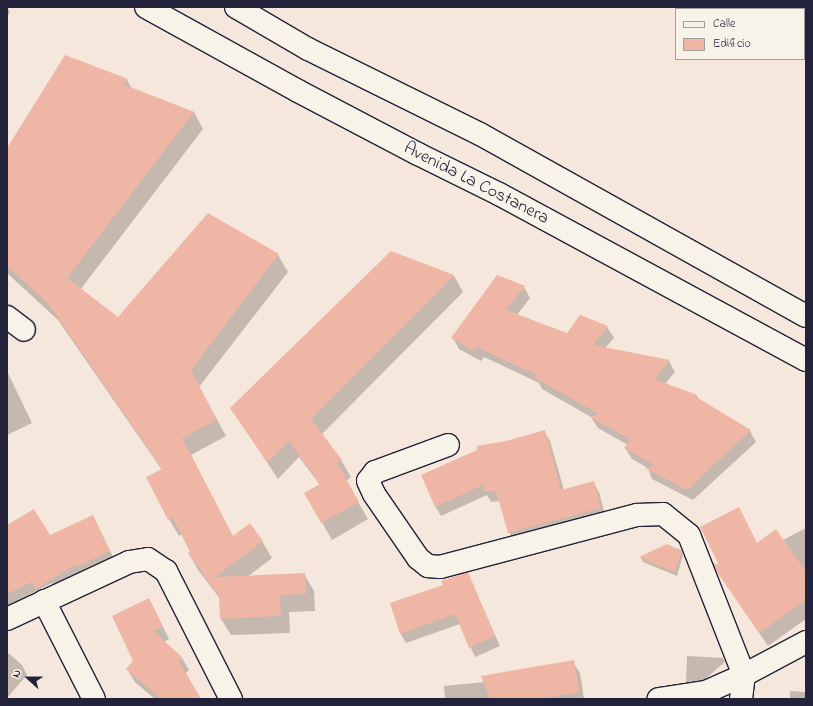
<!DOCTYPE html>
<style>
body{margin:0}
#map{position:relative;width:813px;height:706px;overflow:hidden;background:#f5e7db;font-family:"Indie Flower",sans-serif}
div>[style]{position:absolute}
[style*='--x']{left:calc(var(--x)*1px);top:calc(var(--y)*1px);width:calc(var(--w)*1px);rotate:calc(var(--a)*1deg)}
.shadow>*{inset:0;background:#0003}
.building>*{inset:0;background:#efb6a6}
.roads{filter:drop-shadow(1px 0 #22223b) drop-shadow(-1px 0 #22223b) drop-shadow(0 1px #22223b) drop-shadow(0 -1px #22223b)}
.minor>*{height:22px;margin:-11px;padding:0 11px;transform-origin:11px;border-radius:11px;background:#f7f3e8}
span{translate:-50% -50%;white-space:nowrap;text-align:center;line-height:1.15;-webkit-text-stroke:3px #f7f3e8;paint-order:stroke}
.street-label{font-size:18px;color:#22223b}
.frame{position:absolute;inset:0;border:8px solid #22223b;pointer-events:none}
.legend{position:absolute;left:675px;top:8px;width:130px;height:52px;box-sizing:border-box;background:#f7f3e8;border:1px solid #a29fa3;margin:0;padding:5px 7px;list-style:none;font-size:12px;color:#22223b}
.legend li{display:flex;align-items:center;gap:8px;height:20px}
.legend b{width:20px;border:1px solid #a29fa3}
.north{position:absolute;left:8px;top:658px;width:40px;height:40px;-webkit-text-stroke:3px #f7f3e8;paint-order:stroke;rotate:291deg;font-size:11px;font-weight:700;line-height:16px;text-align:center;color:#22223b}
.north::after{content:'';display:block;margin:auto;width:14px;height:18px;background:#22223b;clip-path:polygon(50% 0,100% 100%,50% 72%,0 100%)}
</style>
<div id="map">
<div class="shadow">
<div style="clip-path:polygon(7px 7px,10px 12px,7px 18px)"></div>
<div style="clip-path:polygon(127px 80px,132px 89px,194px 112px,203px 129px,80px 290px,118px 319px,208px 214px,278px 255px,288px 272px,199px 387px,226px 436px,191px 455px,233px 537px,262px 541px,272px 558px,247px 577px,304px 574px,314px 591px,315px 611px,289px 612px,290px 633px,231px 635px,221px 619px,221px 600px,198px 570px,189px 554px,191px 552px,182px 534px,179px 536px,169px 519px,162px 470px,58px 320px,7px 273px,7px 150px)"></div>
<div style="clip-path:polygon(392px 252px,454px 276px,463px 292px,322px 434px,341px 460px,351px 477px,346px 481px,368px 519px,332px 540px,305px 493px,320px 485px,299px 457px,278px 479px,231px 408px)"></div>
<div style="clip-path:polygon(524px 287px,530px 298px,517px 315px,567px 335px,607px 327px,614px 338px,605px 348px,669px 361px,675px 372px,665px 384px,697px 396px,699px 400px,750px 431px,756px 442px,693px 500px,652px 479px,648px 468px,632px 459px,625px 448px,628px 445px,598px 428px,591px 417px,542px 389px,539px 383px,484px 357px,481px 361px,459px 349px,453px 338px)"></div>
<div style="clip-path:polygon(7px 371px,32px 423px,7px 435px)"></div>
<div style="clip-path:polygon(544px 431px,550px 441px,564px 490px,593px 482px,599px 492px,606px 518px,514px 542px,509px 532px,500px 501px,491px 502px,487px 495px,441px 516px,435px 506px,506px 442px)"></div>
<div style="clip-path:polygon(739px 508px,757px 544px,783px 540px,806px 528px,806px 619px,768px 646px,718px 572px)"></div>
<div style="clip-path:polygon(93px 516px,115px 561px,56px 589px,52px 583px,7px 606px,7px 526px,50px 536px)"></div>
<div style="clip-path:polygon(667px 545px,681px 550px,683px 555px,677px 576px,643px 562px,641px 558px)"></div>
<div style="clip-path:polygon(468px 574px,500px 646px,475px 657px,460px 624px,406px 643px,400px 633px)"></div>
<div style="clip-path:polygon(149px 599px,169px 639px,164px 642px,182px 658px,189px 670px,185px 674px,200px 699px,155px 699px,135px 682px,127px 669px,134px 661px)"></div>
<div style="clip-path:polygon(7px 652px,22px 665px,27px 675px,7px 698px)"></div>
<div style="clip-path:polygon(687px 656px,723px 658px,725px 662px,697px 686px,689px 687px,686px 682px)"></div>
<div style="clip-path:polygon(573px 662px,580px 673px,584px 699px,445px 699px,444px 686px,484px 682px)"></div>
<div style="clip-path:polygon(790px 691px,806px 692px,806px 699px,790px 699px)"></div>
</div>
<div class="building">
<div style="clip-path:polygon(65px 55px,128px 79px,123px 84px,194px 112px,67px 278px,118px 317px,208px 213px,279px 254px,191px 370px,217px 420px,182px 438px,233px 536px,250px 523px,263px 541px,215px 577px,305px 573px,306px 594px,280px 595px,281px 616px,220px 619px,219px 596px,188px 553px,190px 552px,173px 518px,168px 520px,146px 477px,162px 469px,48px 303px,7px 266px,7px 148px)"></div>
<div style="clip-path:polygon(391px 251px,454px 275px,311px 419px,342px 460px,337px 463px,359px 502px,321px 523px,304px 493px,320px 484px,289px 441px,267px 462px,230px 408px)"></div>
<div style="clip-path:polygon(497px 275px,525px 286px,506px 310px,567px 333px,580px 315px,608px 326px,593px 345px,670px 360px,654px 379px,697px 395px,696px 397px,751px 430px,687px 490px,645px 468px,655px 465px,624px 448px,630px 439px,590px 417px,599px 414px,535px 378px,537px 375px,477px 347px,474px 351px,451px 338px)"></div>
<div style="clip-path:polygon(545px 430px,561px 490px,594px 481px,601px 508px,508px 533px,496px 491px,484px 492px,483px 485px,435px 507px,421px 475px,477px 450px,477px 446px,506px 441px)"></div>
<div style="clip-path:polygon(739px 507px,757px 543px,776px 529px,806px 572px,806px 600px,759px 633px,717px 572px,713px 563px,719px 565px,700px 527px)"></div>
<div style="clip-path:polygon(34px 509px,50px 535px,93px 515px,110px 551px,77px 567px,76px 564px,36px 589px,32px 582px,7px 594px,7px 525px)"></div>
<div style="clip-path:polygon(667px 544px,682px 552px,674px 572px,639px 557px)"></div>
<div style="clip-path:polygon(468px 572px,495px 636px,469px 648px,455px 614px,400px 634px,390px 603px,443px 585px,441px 581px)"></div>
<div style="clip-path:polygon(149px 598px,163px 627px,153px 631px,182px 657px,179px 661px,201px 699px,161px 699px,126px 669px,133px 661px,112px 616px)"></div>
<div style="clip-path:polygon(574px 660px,579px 692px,540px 699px,490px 699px,481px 676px)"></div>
</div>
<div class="roads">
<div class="minor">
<div style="--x:146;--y:7;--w:174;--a:28.9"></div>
<div style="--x:298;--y:91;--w:136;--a:27.7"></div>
<div style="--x:418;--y:154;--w:90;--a:26.3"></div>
<div style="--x:499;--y:194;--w:349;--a:28.4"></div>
<div style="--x:236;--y:7;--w:83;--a:30.3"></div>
<div style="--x:308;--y:49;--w:192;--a:26.3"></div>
<div style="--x:480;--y:134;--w:373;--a:29.2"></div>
<div style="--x:7;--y:317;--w:21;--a:37"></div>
<div style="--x:448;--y:445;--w:78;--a:159.7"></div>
<div style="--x:375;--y:472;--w:11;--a:128"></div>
<div style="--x:368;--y:481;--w:14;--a:65"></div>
<div style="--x:374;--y:494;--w:78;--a:55.5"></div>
<div style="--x:418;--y:558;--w:13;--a:39"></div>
<div style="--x:428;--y:566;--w:12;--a:5"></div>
<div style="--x:440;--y:567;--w:204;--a:-14.8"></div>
<div style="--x:637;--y:515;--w:26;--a:-2"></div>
<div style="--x:663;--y:514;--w:33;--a:39"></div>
<div style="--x:689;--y:535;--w:150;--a:68.6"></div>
<div style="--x:744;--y:675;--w:42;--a:155.9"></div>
<div style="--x:706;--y:692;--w:48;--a:171.5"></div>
<div style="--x:44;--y:601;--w:110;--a:63"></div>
<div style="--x:7;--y:619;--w:135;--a:-25"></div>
<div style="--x:129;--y:562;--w:19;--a:-9"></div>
<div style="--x:148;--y:559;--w:22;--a:34"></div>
<div style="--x:166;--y:571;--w:144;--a:63.1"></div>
<div style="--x:741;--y:699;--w:24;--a:-83"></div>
<div style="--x:744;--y:675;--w:70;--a:-28"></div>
</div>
</div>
<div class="street-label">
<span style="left:476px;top:184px;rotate:27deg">Avenida La Costanera</span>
</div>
<div class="frame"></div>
<ul class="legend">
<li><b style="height:5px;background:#f7f3e8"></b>Calle</li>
<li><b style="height:11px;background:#efb6a6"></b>Edificio</li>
</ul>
<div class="north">N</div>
</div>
